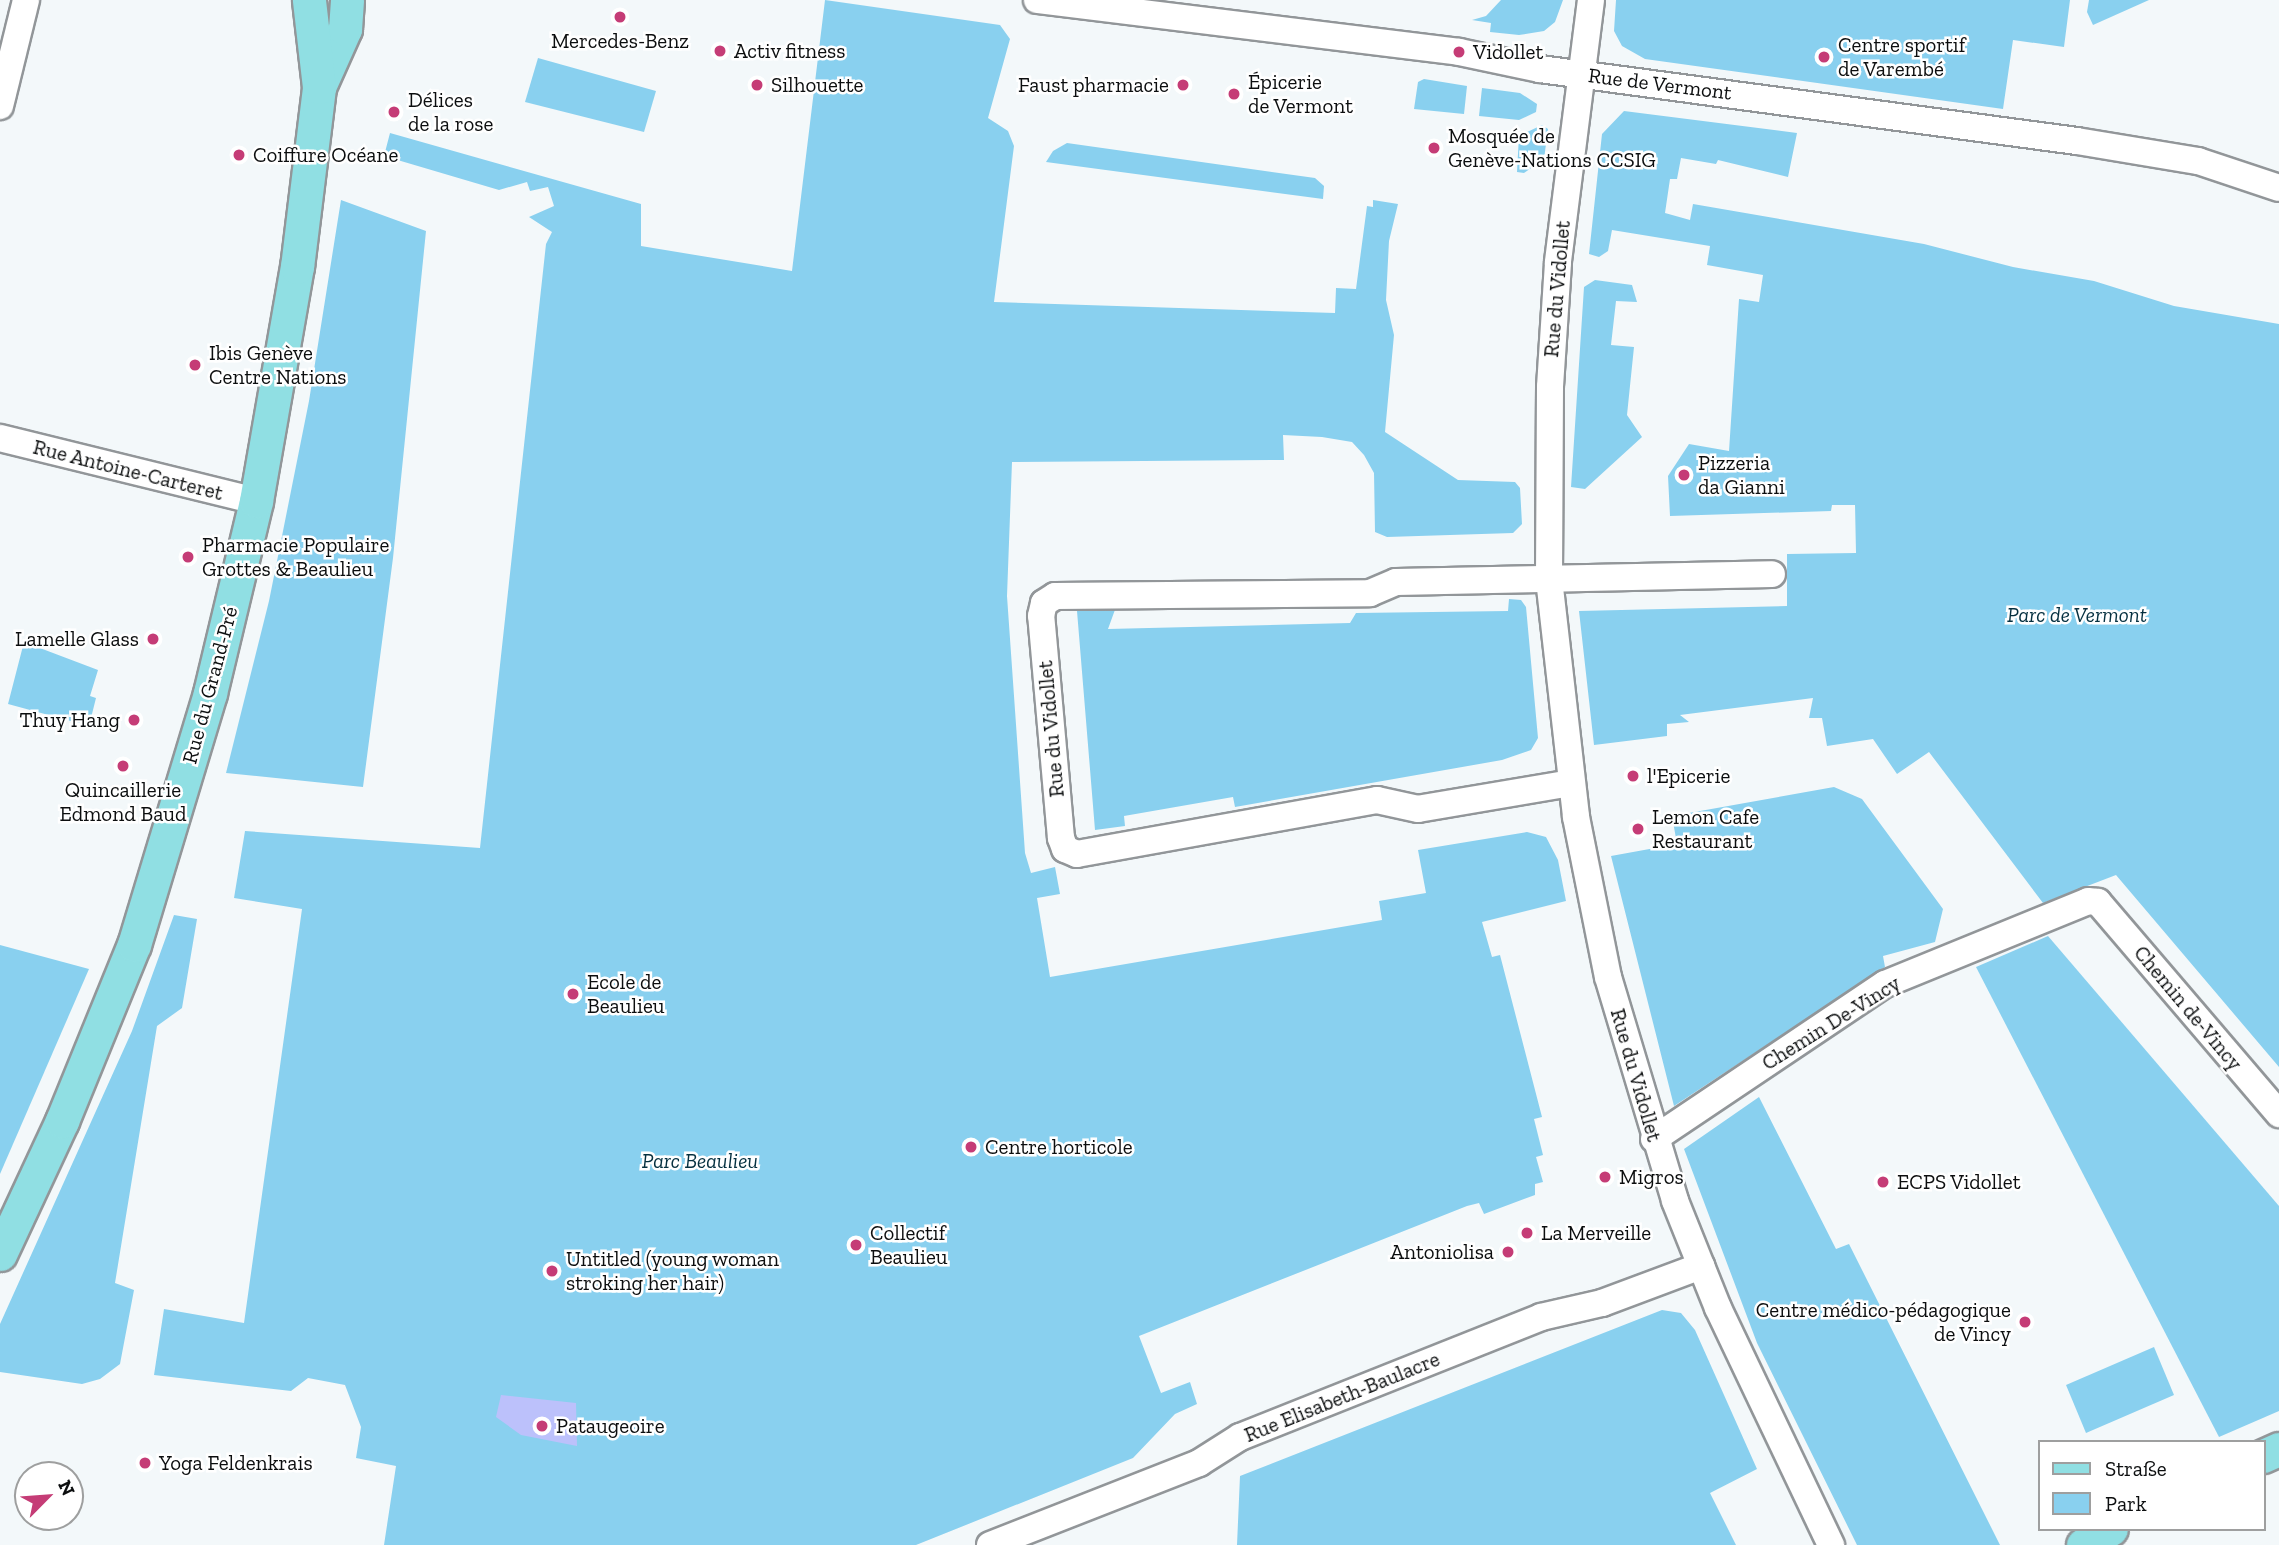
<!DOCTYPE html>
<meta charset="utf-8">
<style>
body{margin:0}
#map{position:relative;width:2279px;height:1545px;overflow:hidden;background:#f3f8fa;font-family:"Zilla Slab",serif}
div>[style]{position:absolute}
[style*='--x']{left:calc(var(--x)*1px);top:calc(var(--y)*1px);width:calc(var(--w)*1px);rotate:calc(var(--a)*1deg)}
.green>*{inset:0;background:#89d0ef}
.water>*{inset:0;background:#bcc1fb}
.roads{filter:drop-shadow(2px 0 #929699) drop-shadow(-2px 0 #929699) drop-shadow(0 2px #929699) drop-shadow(0 -2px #929699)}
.minor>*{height:26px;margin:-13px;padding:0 13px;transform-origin:13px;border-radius:13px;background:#fff}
.major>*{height:33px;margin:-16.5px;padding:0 16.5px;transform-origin:16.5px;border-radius:16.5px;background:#90dfe3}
.dots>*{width:19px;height:19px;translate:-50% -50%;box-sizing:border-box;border:4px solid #fff;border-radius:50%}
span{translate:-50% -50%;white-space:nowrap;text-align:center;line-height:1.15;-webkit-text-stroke:5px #fff;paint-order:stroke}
.poi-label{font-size:21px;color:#0c0e0f}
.left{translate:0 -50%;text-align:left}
.right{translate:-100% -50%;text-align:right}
.street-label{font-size:21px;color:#0c0e0f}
.park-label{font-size:21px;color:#053040;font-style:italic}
.legend{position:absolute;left:2038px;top:1440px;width:228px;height:91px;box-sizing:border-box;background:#fff;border:2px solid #9e9f9f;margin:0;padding:9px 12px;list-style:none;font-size:21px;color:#0c0e0f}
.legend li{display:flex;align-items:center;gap:14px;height:35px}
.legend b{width:35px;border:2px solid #9e9f9f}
.north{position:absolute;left:14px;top:1461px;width:70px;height:70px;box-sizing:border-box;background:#fff;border:2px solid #9e9f9f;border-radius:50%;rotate:65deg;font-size:19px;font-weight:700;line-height:28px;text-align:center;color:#0c0e0f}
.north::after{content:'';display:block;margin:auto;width:24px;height:32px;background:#c53c76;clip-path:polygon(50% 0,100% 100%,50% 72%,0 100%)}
</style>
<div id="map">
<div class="green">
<div style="clip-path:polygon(825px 0,1000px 25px,1010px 39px,988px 118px,1008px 131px,1014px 146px,994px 302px,1335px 313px,1336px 288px,1356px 289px,1367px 206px,1373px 207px,1373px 200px,1398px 204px,1389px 241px,1386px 300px,1394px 335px,1385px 432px,1458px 480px,1515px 482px,1520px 488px,1522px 524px,1513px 533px,1387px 537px,1375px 532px,1374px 473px,1364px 455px,1352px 442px,1322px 437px,1283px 435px,1284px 460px,1012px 462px,1007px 596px,1025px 853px,1031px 873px,1055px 867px,1060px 894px,1037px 898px,1050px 977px,1382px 920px,1379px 901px,1426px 893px,1418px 850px,1527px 832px,1546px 837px,1558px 860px,1566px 901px,1482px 922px,1492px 957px,1500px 955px,1542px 1117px,1534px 1119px,1543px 1155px,1536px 1157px,1543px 1182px,1535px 1184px,1535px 1195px,1484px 1214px,1479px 1203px,1467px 1206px,1139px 1336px,1161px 1393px,1190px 1382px,1197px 1404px,1175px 1414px,1133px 1458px,916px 1545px,384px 1545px,396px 1466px,356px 1458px,361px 1427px,345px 1385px,308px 1378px,291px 1391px,154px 1375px,164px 1309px,244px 1323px,302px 909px,234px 898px,245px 831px,480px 848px,546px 244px,552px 232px,529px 217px,554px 206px,548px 187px,530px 191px,527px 182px,499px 190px,384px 156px,390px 133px,641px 204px,641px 246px,792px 271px)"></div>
<div style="clip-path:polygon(1501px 0,1563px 0,1555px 22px,1544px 31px,1519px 35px,1490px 32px,1491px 23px,1472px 20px,1486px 16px)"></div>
<div style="clip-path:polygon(1616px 0,2070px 0,2064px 47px,2013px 40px,2003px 109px,1645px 59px,1622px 46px,1614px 31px)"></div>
<div style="clip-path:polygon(2089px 0,2149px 0,2093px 25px,2087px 12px)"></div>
<div style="clip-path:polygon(538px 58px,656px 91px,644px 132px,525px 102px)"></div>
<div style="clip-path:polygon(1424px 79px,1467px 86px,1464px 114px,1414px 109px,1418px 82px)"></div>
<div style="clip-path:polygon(1482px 88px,1520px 93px,1537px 104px,1536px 112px,1519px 120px,1479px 116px)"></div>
<div style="clip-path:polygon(1624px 111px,1797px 133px,1788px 177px,1718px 160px,1716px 164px,1681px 158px,1677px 179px,1670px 179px,1665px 213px,1690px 220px,1693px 204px,1924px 244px,2013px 267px,2094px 281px,2174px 306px,2279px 324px,2279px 1067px,2116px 875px,2043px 903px,1929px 752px,1897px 774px,1873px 739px,1827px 746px,1822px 718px,1809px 718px,1813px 698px,1680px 715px,1689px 722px,1667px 724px,1667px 736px,1594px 745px,1579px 611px,1787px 606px,1787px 554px,1856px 553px,1855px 505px,1832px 505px,1831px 511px,1670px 516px,1668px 476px,1689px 444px,1729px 451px,1739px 299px,1759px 302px,1763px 275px,1707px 265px,1710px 246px,1612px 230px,1608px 251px,1599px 257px,1589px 254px,1602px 134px)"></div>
<div style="clip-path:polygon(1542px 125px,1548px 129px,1544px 159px,1524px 173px,1517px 172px,1519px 136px)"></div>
<div style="clip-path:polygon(1067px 143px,1315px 178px,1324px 186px,1323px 199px,1046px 162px,1053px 151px)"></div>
<div style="clip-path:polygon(341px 200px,426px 231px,393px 558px,363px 787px,226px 773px,269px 601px,309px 401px)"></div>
<div style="clip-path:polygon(1595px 280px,1632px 285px,1637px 302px,1616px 301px,1611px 345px,1634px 347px,1627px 415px,1642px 437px,1585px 489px,1571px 487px,1584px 287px)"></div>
<div style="clip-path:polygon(1509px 599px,1521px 600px,1526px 607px,1538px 738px,1531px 750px,1502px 760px,1235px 807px,1233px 797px,1124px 816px,1125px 826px,1095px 830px,1077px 611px,1116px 607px,1108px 629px,1350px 623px,1356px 613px,1508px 611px)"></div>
<div style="clip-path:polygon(24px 642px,98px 670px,90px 696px,96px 698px,89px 726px,8px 704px)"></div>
<div style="clip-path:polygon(1834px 787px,1862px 799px,1943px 909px,1935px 942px,1883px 956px,1885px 967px,1674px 1106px,1611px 856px,1677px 844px,1672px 816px)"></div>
<div style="clip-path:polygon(174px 915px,197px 919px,182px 1008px,157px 1026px,115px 1283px,134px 1290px,120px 1364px,100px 1379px,82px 1384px,0 1372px,0 1324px,132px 1031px)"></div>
<div style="clip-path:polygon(2048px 936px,2279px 1206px,2279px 1411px,2219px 1437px,1976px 967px)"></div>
<div style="clip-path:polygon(0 945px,89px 969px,0 1174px)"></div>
<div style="clip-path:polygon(1759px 1097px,1836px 1249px,1849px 1244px,2000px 1545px,1857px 1545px,1757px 1343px,1684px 1149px)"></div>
<div style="clip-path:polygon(1662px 1310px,1681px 1313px,1695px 1330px,1757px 1469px,1710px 1493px,1736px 1545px,1237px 1545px,1240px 1476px)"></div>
<div style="clip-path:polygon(2154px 1347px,2174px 1395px,2086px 1433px,2066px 1385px)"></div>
</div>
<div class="water">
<div style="clip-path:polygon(501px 1395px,576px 1403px,577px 1446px,521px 1435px,496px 1417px)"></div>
</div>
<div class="roads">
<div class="minor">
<div style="--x:1037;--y:0;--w:425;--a:7"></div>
<div style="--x:1459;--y:52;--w:83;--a:11.9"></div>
<div style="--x:1540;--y:69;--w:542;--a:7.64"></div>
<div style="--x:2077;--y:141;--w:123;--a:9.4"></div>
<div style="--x:2198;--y:161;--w:85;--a:18.4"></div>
<div style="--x:1591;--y:0;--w:265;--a:97.2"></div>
<div style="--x:1558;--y:263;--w:124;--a:93.7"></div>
<div style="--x:1550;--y:387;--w:192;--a:90.3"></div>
<div style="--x:1549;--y:579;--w:240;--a:83.5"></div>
<div style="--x:1576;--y:817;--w:163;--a:78.7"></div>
<div style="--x:1608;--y:977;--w:234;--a:73.3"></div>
<div style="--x:1675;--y:1201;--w:115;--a:68.1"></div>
<div style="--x:1718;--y:1308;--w:263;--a:64.5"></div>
<div style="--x:0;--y:106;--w:109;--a:-76.2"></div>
<div style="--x:0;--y:438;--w:264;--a:13.8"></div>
<div style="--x:1571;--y:783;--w:155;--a:170.4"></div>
<div style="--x:1418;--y:809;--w:42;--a:-167.6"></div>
<div style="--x:1377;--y:800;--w:305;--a:169.8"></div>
<div style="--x:1077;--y:854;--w:13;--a:-157"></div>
<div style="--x:1065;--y:849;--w:12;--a:-110"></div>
<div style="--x:1061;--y:838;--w:223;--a:-95.1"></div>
<div style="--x:1041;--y:616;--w:13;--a:-77"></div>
<div style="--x:1044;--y:603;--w:13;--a:-32"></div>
<div style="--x:1055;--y:596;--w:315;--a:-0.5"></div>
<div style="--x:1370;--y:593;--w:28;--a:-23"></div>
<div style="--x:1396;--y:582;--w:376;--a:-1.2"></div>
<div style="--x:1654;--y:1139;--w:278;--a:-33.9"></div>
<div style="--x:1885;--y:984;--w:219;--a:-22.2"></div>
<div style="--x:2088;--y:901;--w:10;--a:6"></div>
<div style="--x:2098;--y:902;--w:279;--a:49.5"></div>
<div style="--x:990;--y:1545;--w:225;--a:-21.4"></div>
<div style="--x:1199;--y:1463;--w:49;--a:-32.4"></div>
<div style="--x:1240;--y:1437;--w:324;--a:-21.7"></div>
<div style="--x:1541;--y:1317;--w:63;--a:-12.9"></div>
<div style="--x:1602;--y:1303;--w:106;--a:-20.5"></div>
</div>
<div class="major">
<div style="--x:319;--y:87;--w:64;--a:-65.9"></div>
<div style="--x:345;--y:29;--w:29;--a:-86"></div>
<div style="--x:0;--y:1254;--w:147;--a:-65"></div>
<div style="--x:62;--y:1121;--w:190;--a:-67.8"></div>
<div style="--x:134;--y:945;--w:263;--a:-73.2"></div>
<div style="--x:210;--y:693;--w:197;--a:-76.5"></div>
<div style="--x:256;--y:501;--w:238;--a:-80.1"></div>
<div style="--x:297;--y:267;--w:181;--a:-83"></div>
<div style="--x:319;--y:87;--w:88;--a:-96.6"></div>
<div style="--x:2263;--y:1456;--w:17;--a:-24"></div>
<div style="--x:2083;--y:1545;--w:32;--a:-30"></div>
</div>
</div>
<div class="dots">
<div style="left:620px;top:17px;background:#c53c76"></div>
<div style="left:720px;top:51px;background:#c53c76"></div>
<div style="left:1459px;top:52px;background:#c53c76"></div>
<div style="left:1824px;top:57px;background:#c53c76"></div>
<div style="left:757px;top:85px;background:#c53c76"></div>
<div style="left:1183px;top:85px;background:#c53c76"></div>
<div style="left:1234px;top:94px;background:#c53c76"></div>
<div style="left:394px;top:112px;background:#c53c76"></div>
<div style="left:1434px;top:148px;background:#c53c76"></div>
<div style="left:239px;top:155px;background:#c53c76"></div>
<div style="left:195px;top:365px;background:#c53c76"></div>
<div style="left:1684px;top:475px;background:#c53c76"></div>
<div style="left:188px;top:557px;background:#c53c76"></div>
<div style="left:153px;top:639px;background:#c53c76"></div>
<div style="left:134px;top:720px;background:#c53c76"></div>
<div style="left:123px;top:766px;background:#c53c76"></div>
<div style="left:1633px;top:776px;background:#c53c76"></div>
<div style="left:1638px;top:829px;background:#c53c76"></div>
<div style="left:573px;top:994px;background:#c53c76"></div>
<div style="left:971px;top:1147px;background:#c53c76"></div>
<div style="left:1605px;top:1177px;background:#c53c76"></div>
<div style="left:1883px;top:1182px;background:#c53c76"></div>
<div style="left:1527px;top:1233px;background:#c53c76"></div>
<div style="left:856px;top:1245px;background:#c53c76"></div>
<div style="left:1508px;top:1252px;background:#c53c76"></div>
<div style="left:552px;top:1271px;background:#c53c76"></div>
<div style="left:2025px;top:1322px;background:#c53c76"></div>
<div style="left:542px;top:1426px;background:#c53c76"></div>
<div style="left:145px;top:1463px;background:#c53c76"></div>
</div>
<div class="poi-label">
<span style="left:620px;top:41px">Mercedes-Benz</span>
<span class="left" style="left:1838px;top:57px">Centre sportif<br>de Varembé</span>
<span class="left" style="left:734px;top:51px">Activ fitness</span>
<span class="left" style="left:1473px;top:52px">Vidollet</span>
<span class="left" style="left:1248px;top:94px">Épicerie<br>de Vermont</span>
<span class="left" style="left:771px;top:85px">Silhouette</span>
<span class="right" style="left:1169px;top:85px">Faust pharmacie</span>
<span class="left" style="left:408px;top:112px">Délices<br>de la rose</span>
<span class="left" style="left:1448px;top:148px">Mosquée de<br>Genève-Nations CCSIG</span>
<span class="left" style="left:253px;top:155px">Coiffure Océane</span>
<span class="left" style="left:209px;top:365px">Ibis Genève<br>Centre Nations</span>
<span class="left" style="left:1698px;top:475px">Pizzeria<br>da Gianni</span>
<span class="left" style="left:202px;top:557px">Pharmacie Populaire<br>Grottes &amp; Beaulieu</span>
<span class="right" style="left:139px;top:639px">Lamelle Glass</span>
<span class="right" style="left:120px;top:720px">Thuy Hang</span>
<span class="left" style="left:1647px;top:776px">l'Epicerie</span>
<span style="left:123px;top:802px">Quincaillerie<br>Edmond Baud</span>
<span class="left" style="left:1652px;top:829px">Lemon Cafe<br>Restaurant</span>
<span class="left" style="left:587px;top:994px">Ecole de<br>Beaulieu</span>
<span class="left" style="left:985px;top:1147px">Centre horticole</span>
<span class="left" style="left:1619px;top:1177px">Migros</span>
<span class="left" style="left:1897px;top:1182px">ECPS Vidollet</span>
<span class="left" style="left:870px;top:1245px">Collectif<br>Beaulieu</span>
<span class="left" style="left:1541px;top:1233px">La Merveille</span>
<span class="right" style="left:1494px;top:1252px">Antoniolisa</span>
<span class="left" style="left:566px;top:1271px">Untitled (young woman<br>stroking her hair)</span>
<span class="right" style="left:2011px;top:1322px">Centre médico-pédagogique<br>de Vincy</span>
<span class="left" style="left:556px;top:1426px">Pataugeoire</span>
<span class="left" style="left:159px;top:1463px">Yoga Feldenkrais</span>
</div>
<div class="street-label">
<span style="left:1660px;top:84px;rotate:7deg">Rue de Vermont</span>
<span style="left:1557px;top:289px;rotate:-85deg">Rue du Vidollet</span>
<span style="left:128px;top:470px;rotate:14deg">Rue Antoine-Carteret</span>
<span style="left:210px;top:685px;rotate:-75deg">Rue du Grand-Pré</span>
<span style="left:1051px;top:729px;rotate:-95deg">Rue du Vidollet</span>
<span style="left:2188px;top:1008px;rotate:50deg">Chemin de-Vincy</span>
<span style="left:1831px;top:1023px;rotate:-32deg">Chemin De-Vincy</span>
<span style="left:1636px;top:1075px;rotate:74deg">Rue du Vidollet</span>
<span style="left:1342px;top:1397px;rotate:-22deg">Rue Elisabeth-Baulacre</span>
</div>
<div class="park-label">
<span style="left:2077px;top:615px">Parc de Vermont</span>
<span style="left:700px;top:1161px">Parc Beaulieu</span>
</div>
<ul class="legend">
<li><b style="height:9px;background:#90dfe3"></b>Straße</li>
<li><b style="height:19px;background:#89d0ef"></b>Park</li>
</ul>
<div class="north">N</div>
</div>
